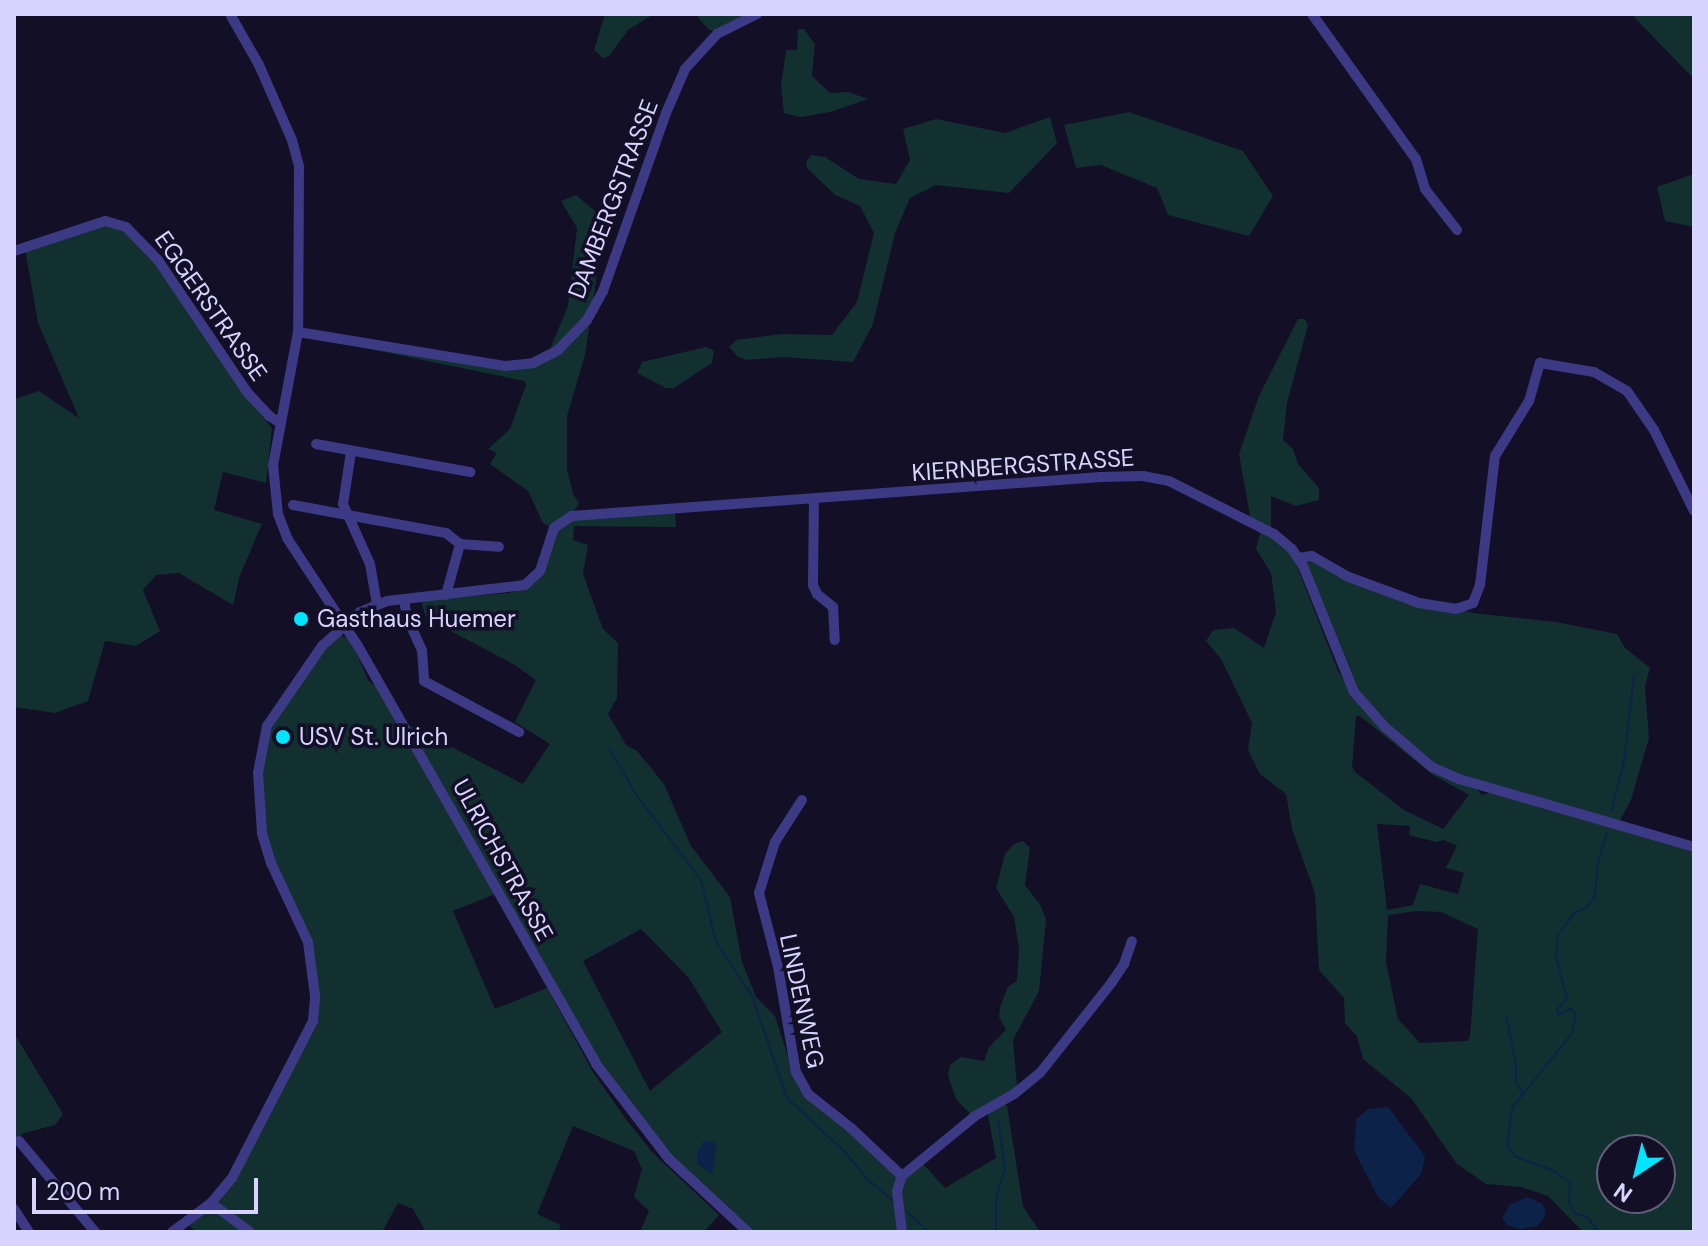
<!DOCTYPE html>
<style>
body{margin:0}
#map{position:relative;width:1708px;height:1246px;overflow:hidden;background:#130f26;font-family:"DM Sans",sans-serif}
div>[style]{position:absolute}
[style*='--x']{left:calc(var(--x)*1px);top:calc(var(--y)*1px);width:calc(var(--w)*1px);rotate:calc(var(--a)*1deg)}
.green>*{inset:0;background:#12302f}
.water>*{inset:0;background:#0c2248}
.stream>*{height:2px;margin:-1px;padding:0 1px;transform-origin:1px;border-radius:1px;background:#0c2248}
.minor>*{height:10px;margin:-5px;padding:0 5px;transform-origin:5px;border-radius:5px;background:#3d3a85}
.dots>*{width:22px;height:22px;translate:-50% -50%;box-sizing:border-box;border:4px solid #130f26;border-radius:50%}
span{translate:-50% -50%;white-space:nowrap;text-align:center;line-height:1.15;-webkit-text-stroke:7px #130f26;paint-order:stroke}
.street-label{font-size:24px;color:#d9d4ff}
.poi-label{font-size:24px;color:#d9d4ff}
.left{translate:0 -50%;text-align:left}
.frame{position:absolute;inset:0;border:16px solid #d9d4ff;pointer-events:none}
.north{position:absolute;left:1596px;top:1134px;width:80px;height:80px;box-sizing:border-box;background:#130f26;border:2px solid #625e7d;border-radius:50%;rotate:215deg;font-size:22px;font-weight:700;line-height:32px;text-align:center;color:#d9d4ff}
.north::after{content:'';display:block;margin:auto;width:28px;height:36px;background:#00e5ff;clip-path:polygon(50% 0,100% 100%,50% 72%,0 100%)}
.scale{position:absolute;left:32px;top:1178px;width:226px;height:36px;box-sizing:border-box;border:4px solid #d9d4ff;border-top:0;padding-left:10px;font-size:24px;line-height:28px;white-space:nowrap;color:#d9d4ff;-webkit-text-stroke:6px #130f26;paint-order:stroke}
</style>
<div id="map">
<div class="green">
<div style="clip-path:polygon(605px 14px,654px 14px,628px 30px,609px 56px,603px 58px,594px 50px)"></div>
<div style="clip-path:polygon(695px 14px,755px 14px,717px 31px,709px 30px)"></div>
<div style="clip-path:polygon(1631px 14px,1694px 14px,1694px 79px)"></div>
<div style="clip-path:polygon(798px 29px,804px 29px,815px 44px,812px 76px,830px 93px,848px 92px,868px 99px,830px 112px,801px 117px,784px 113px,781px 86px,786px 50px,797px 50px)"></div>
<div style="clip-path:polygon(1129px 112px,1243px 151px,1273px 196px,1249px 236px,1168px 215px,1157px 188px,1101px 165px,1076px 168px,1064px 125px)"></div>
<div style="clip-path:polygon(1050px 117px,1057px 143px,1009px 193px,936px 185px,910px 198px,895px 233px,873px 324px,853px 362px,784px 357px,747px 360px,738px 357px,729px 347px,736px 340px,782px 334px,832px 335px,857px 302px,874px 233px,860px 206px,835px 195px,807px 168px,806px 162px,811px 155px,825px 157px,859px 179px,896px 184px,910px 160px,903px 129px,936px 119px,1005px 133px)"></div>
<div style="clip-path:polygon(1694px 174px,1694px 227px,1665px 221px,1657px 187px)"></div>
<div style="clip-path:polygon(576px 195px,596px 212px,603px 234px,585px 355px,567px 416px,567px 469px,573px 494px,579px 503px,573px 513px,548px 526px,543px 523px,528px 491px,490px 464px,497px 453px,488px 449px,510px 429px,526px 385px,524px 381px,350px 345px,483px 366px,545px 361px,568px 306px,577px 228px,561px 201px)"></div>
<div style="clip-path:polygon(97px 225px,118px 226px,153px 259px,272px 429px,266px 483px,223px 472px,214px 510px,262px 524px,240px 575px,233px 605px,179px 573px,156px 575px,143px 590px,160px 631px,136px 646px,105px 641px,88px 701px,55px 713px,14px 707px,14px 399px,39px 391px,79px 418px,38px 323px,25px 249px)"></div>
<div style="clip-path:polygon(evenodd,1298px 319px,1305px 319px,1308px 325px,1287px 403px,1283px 440px,1293px 449px,1298px 464px,1319px 488px,1319px 500px,1296px 506px,1271px 496px,1271px 533px,1291px 551px,1338px 671px,1358px 703px,1412px 755px,1477px 789px,1482px 795px,1492px 792px,1443px 770px,1393px 730px,1349px 679px,1306px 564px,1311px 560px,1372px 588px,1473px 613px,1556px 622px,1617px 634px,1625px 648px,1650px 668px,1645px 686px,1649px 738px,1631px 800px,1619px 822px,1694px 844px,1694px 1232px,1583px 1232px,1548px 1196px,1521px 1187px,1486px 1184px,1457px 1164px,1411px 1098px,1363px 1059px,1357px 1036px,1345px 1023px,1344px 998px,1319px 970px,1315px 893px,1292px 829px,1286px 794px,1260px 774px,1248px 750px,1252px 723px,1221px 659px,1206px 641px,1213px 630px,1234px 628px,1264px 648px,1276px 612px,1271px 573px,1256px 549px,1260px 534px,1250px 516px,1239px 454px,1259px 396px,1298px 319px,1356px 716px,1360px 716px,1433px 775px,1469px 795px,1443px 829px,1404px 810px,1355px 772px,1352px 767px,1356px 716px,1298px 319px,1377px 824px,1410px 826px,1409px 835px,1436px 842px,1444px 840px,1457px 846px,1446px 868px,1464px 873px,1458px 894px,1420px 884px,1413px 905px,1387px 910px,1377px 824px,1298px 319px,1417px 911px,1441px 912px,1478px 929px,1470px 1037px,1467px 1041px,1420px 1043px,1398px 1019px,1386px 962px,1388px 915px,1417px 911px,1298px 319px,1612px 1150px,1660px 1150px,1660px 1198px,1612px 1198px,1612px 1150px)"></div>
<div style="clip-path:polygon(706px 347px,714px 351px,712px 363px,674px 388px,666px 388px,637px 373px,642px 362px)"></div>
<div style="clip-path:polygon(evenodd,675px 511px,676px 527px,574px 526px,573px 540px,588px 545px,583px 574px,603px 629px,618px 643px,617px 698px,608px 714px,626px 745px,637px 751px,664px 784px,691px 846px,730px 897px,742px 962px,756px 997px,775px 1016px,793px 1072px,838px 1121px,899px 1177px,922px 1163px,945px 1188px,996px 1158px,987px 1110px,1002px 1103px,1007px 1106px,1023px 1206px,1040px 1232px,754px 1232px,679px 1165px,596px 1058px,409px 725px,523px 784px,550px 744px,515px 722px,536px 680px,515px 665px,426px 618px,421px 601px,509px 593px,530px 586px,555px 533px,574px 520px,675px 511px,641px 929px,688px 977px,722px 1032px,650px 1091px,583px 961px,641px 929px)"></div>
<div style="clip-path:polygon(341px 635px,351px 641px,368px 680px,379px 689px,495px 894px,453px 911px,495px 1009px,547px 988px,593px 1072px,625px 1118px,653px 1153px,719px 1215px,704px 1232px,640px 1232px,649px 1211px,634px 1197px,642px 1169px,634px 1151px,573px 1126px,537px 1214px,561px 1225px,558px 1232px,426px 1232px,413px 1209px,398px 1203px,382px 1232px,196px 1232px,189px 1225px,218px 1201px,253px 1147px,315px 1027px,316px 979px,269px 847px,259px 785px,265px 743px,280px 712px,313px 661px)"></div>
<div style="clip-path:polygon(1023px 841px,1030px 848px,1025px 885px,1041px 906px,1046px 920px,1039px 991px,1013px 1040px,1017px 1086px,972px 1116px,956px 1099px,948px 1075px,950px 1065px,961px 1057px,984px 1061px,989px 1047px,1006px 1030px,999px 1017px,1000px 1007px,1008px 987px,1017px 981px,1019px 948px,1014px 917px,996px 888px,1005px 854px,1014px 844px)"></div>
<div style="clip-path:polygon(14px 1033px,63px 1114px,55px 1125px,24px 1133px,14px 1142px)"></div>
</div>
<div class="water">
<div style="clip-path:polygon(1388px 1107px,1425px 1156px,1422px 1173px,1391px 1208px,1378px 1197px,1354px 1150px,1356px 1119px,1368px 1109px)"></div>
<div style="clip-path:polygon(705px 1140px,716px 1143px,713px 1174px,697px 1164px,697px 1151px)"></div>
<div style="clip-path:polygon(1527px 1197px,1541px 1203px,1546px 1210px,1543px 1220px,1537px 1226px,1521px 1229px,1507px 1225px,1502px 1219px,1509px 1205px)"></div>
</div>
<div class="stream">
<div style="--x:609;--y:748;--w:56;--a:59.7"></div>
<div style="--x:637;--y:796;--w:106;--a:52.7"></div>
<div style="--x:701;--y:880;--w:64;--a:76.4"></div>
<div style="--x:716;--y:942;--w:65;--a:56.3"></div>
<div style="--x:752;--y:996;--w:108;--a:71.1"></div>
<div style="--x:787;--y:1098;--w:79;--a:43"></div>
<div style="--x:845;--y:1152;--w:36;--a:51"></div>
<div style="--x:868;--y:1180;--w:33;--a:39"></div>
<div style="--x:1611;--y:811;--w:50;--a:-74.8"></div>
<div style="--x:1624;--y:763;--w:89;--a:-83.5"></div>
<div style="--x:1506;--y:1015;--w:50;--a:78.5"></div>
<div style="--x:1516;--y:1064;--w:20;--a:90"></div>
<div style="--x:1516;--y:1084;--w:11;--a:52"></div>
<div style="--x:907;--y:1212;--w:30;--a:42"></div>
<div style="--x:996;--y:1232;--w:34;--a:-90"></div>
<div style="--x:996;--y:1198;--w:31;--a:-73"></div>
<div style="--x:1005;--y:1168;--w:49;--a:-98.1"></div>
<div style="--x:1599;--y:1232;--w:19;--a:-129"></div>
<div style="--x:1587;--y:1217;--w:13;--a:-162"></div>
<div style="--x:1575;--y:1213;--w:13;--a:-119"></div>
<div style="--x:1569;--y:1202;--w:19;--a:-87"></div>
<div style="--x:1570;--y:1183;--w:22;--a:-144"></div>
<div style="--x:1552;--y:1170;--w:38;--a:-160"></div>
<div style="--x:1516;--y:1157;--w:15;--a:-127"></div>
<div style="--x:1507;--y:1145;--w:37;--a:-82"></div>
<div style="--x:1512;--y:1108;--w:96;--a:-51.3"></div>
<div style="--x:1572;--y:1033;--w:19;--a:-78"></div>
<div style="--x:1576;--y:1014;--w:8;--a:-140"></div>
<div style="--x:1570;--y:1009;--w:13;--a:151"></div>
<div style="--x:1559;--y:1015;--w:5;--a:-112"></div>
<div style="--x:1557;--y:1010;--w:16;--a:-50"></div>
<div style="--x:1567;--y:998;--w:43;--a:-104.7"></div>
<div style="--x:1556;--y:956;--w:21;--a:-85"></div>
<div style="--x:1558;--y:935;--w:26;--a:-54"></div>
<div style="--x:1573;--y:914;--w:17;--a:-28"></div>
<div style="--x:1588;--y:906;--w:12;--a:-55"></div>
<div style="--x:1595;--y:896;--w:34;--a:-85"></div>
<div style="--x:1598;--y:862;--w:30;--a:-73"></div>
</div>
<div class="minor">
<div style="--x:230;--y:14;--w:59;--a:60.4"></div>
<div style="--x:259;--y:65;--w:82;--a:66.3"></div>
<div style="--x:292;--y:140;--w:28;--a:75"></div>
<div style="--x:299;--y:167;--w:165;--a:90.3"></div>
<div style="--x:298;--y:332;--w:135;--a:100.6"></div>
<div style="--x:273;--y:465;--w:49;--a:84.2"></div>
<div style="--x:278;--y:514;--w:26;--a:69"></div>
<div style="--x:287;--y:538;--w:129;--a:56.7"></div>
<div style="--x:358;--y:646;--w:481;--a:60.3"></div>
<div style="--x:596;--y:1064;--w:118;--a:52.5"></div>
<div style="--x:668;--y:1158;--w:109;--a:42.8"></div>
<div style="--x:1312;--y:14;--w:178;--a:54.4"></div>
<div style="--x:1416;--y:159;--w:31;--a:73"></div>
<div style="--x:1425;--y:189;--w:52;--a:52"></div>
<div style="--x:14;--y:251;--w:96;--a:-18.2"></div>
<div style="--x:105;--y:221;--w:22;--a:16"></div>
<div style="--x:126;--y:227;--w:46;--a:45.9"></div>
<div style="--x:158;--y:260;--w:159;--a:56"></div>
<div style="--x:247;--y:392;--w:33;--a:47"></div>
<div style="--x:269;--y:416;--w:12;--a:31"></div>
<div style="--x:298;--y:332;--w:211;--a:9.3"></div>
<div style="--x:506;--y:366;--w:27;--a:-6"></div>
<div style="--x:533;--y:363;--w:28;--a:-27"></div>
<div style="--x:558;--y:350;--w:42;--a:-46"></div>
<div style="--x:587;--y:320;--w:33;--a:-61"></div>
<div style="--x:603;--y:291;--w:189;--a:-70.5"></div>
<div style="--x:666;--y:113;--w:48;--a:-66.6"></div>
<div style="--x:685;--y:69;--w:47;--a:-47.6"></div>
<div style="--x:717;--y:34;--w:45;--a:-26.6"></div>
<div style="--x:316;--y:444;--w:157;--a:10.3"></div>
<div style="--x:351;--y:452;--w:53;--a:98.7"></div>
<div style="--x:343;--y:504;--w:66;--a:65.8"></div>
<div style="--x:370;--y:564;--w:41;--a:80.1"></div>
<div style="--x:814;--y:499;--w:86;--a:90.7"></div>
<div style="--x:813;--y:585;--w:10;--a:66"></div>
<div style="--x:817;--y:594;--w:21;--a:39"></div>
<div style="--x:833;--y:607;--w:33;--a:87"></div>
<div style="--x:293;--y:505;--w:156;--a:10.4"></div>
<div style="--x:446;--y:533;--w:18;--a:38"></div>
<div style="--x:460;--y:544;--w:53;--a:105.4"></div>
<div style="--x:460;--y:544;--w:39;--a:4"></div>
<div style="--x:1298;--y:558;--w:14;--a:-8"></div>
<div style="--x:1312;--y:556;--w:39;--a:30"></div>
<div style="--x:1346;--y:576;--w:78;--a:20.3"></div>
<div style="--x:1419;--y:603;--w:37;--a:9"></div>
<div style="--x:1456;--y:609;--w:18;--a:-19"></div>
<div style="--x:1473;--y:603;--w:19;--a:-69"></div>
<div style="--x:1480;--y:585;--w:130;--a:-83.4"></div>
<div style="--x:1495;--y:456;--w:65;--a:-58.3"></div>
<div style="--x:1529;--y:401;--w:40;--a:-74"></div>
<div style="--x:1540;--y:363;--w:55;--a:9.5"></div>
<div style="--x:1594;--y:372;--w:38;--a:30"></div>
<div style="--x:1627;--y:391;--w:47;--a:55.3"></div>
<div style="--x:1654;--y:430;--w:90;--a:63.7"></div>
<div style="--x:404;--y:599;--w:18;--a:81"></div>
<div style="--x:407;--y:617;--w:36;--a:66"></div>
<div style="--x:422;--y:650;--w:31;--a:86"></div>
<div style="--x:424;--y:681;--w:108;--a:28.2"></div>
<div style="--x:802;--y:800;--w:50;--a:122.7"></div>
<div style="--x:775;--y:842;--w:53;--a:107.4"></div>
<div style="--x:759;--y:893;--w:76;--a:75.6"></div>
<div style="--x:778;--y:967;--w:107;--a:80.3"></div>
<div style="--x:796;--y:1072;--w:25;--a:61"></div>
<div style="--x:808;--y:1094;--w:55;--a:38.3"></div>
<div style="--x:851;--y:1128;--w:70;--a:43.3"></div>
<div style="--x:19;--y:1141;--w:119;--a:50.1"></div>
<div style="--x:211;--y:1203;--w:49;--a:36.6"></div>
<div style="--x:14;--y:1209;--w:27;--a:57"></div>
<div style="--x:172;--y:1232;--w:49;--a:-36.6"></div>
<div style="--x:211;--y:1203;--w:33;--a:-50"></div>
<div style="--x:232;--y:1178;--w:177;--a:-62.7"></div>
<div style="--x:313;--y:1021;--w:25;--a:-85"></div>
<div style="--x:315;--y:996;--w:54;--a:-97.4"></div>
<div style="--x:308;--y:942;--w:87;--a:-115.1"></div>
<div style="--x:271;--y:863;--w:31;--a:-107"></div>
<div style="--x:262;--y:833;--w:60;--a:-93.8"></div>
<div style="--x:258;--y:773;--w:48;--a:-79.2"></div>
<div style="--x:267;--y:726;--w:97;--a:-55.5"></div>
<div style="--x:322;--y:646;--w:51;--a:-41.8"></div>
<div style="--x:360;--y:612;--w:29;--a:-22"></div>
<div style="--x:387;--y:601;--w:139;--a:-6.6"></div>
<div style="--x:525;--y:585;--w:21;--a:-43"></div>
<div style="--x:540;--y:571;--w:45;--a:-72"></div>
<div style="--x:554;--y:528;--w:22;--a:-34"></div>
<div style="--x:572;--y:516;--w:530;--a:-4.22"></div>
<div style="--x:1101;--y:477;--w:42;--a:-1.4"></div>
<div style="--x:1143;--y:476;--w:26;--a:11"></div>
<div style="--x:1169;--y:481;--w:118;--a:26.8"></div>
<div style="--x:1274;--y:534;--w:23;--a:40"></div>
<div style="--x:1292;--y:549;--w:20;--a:57"></div>
<div style="--x:1303;--y:566;--w:136;--a:68"></div>
<div style="--x:1354;--y:692;--w:47;--a:48.5"></div>
<div style="--x:1385;--y:727;--w:62;--a:40.4"></div>
<div style="--x:1432;--y:767;--w:30;--a:24"></div>
<div style="--x:1459;--y:779;--w:245;--a:16.1"></div>
<div style="--x:902;--y:1232;--w:41;--a:-97"></div>
<div style="--x:897;--y:1191;--w:16;--a:-72"></div>
<div style="--x:902;--y:1176;--w:94;--a:-39.4"></div>
<div style="--x:975;--y:1116;--w:45;--a:-29.4"></div>
<div style="--x:1014;--y:1094;--w:33;--a:-39"></div>
<div style="--x:1040;--y:1073;--w:116;--a:-51.6"></div>
<div style="--x:1112;--y:982;--w:22;--a:-56"></div>
<div style="--x:1124;--y:964;--w:24;--a:-71"></div>
</div>
<div class="dots">
<div style="left:301px;top:619px;background:#00e5ff"></div>
<div style="left:283px;top:737px;background:#00e5ff"></div>
</div>
<div class="street-label">
<span style="left:613px;top:199px;rotate:-69deg">DAMBERGSTRASSE</span>
<span style="left:211px;top:306px;rotate:55deg">EGGERSTRASSE</span>
<span style="left:1023px;top:465px;rotate:-4deg">KIERNBERGSTRASSE</span>
<span style="left:503px;top:860px;rotate:61deg">ULRICHSTRASSE</span>
<span style="left:802px;top:1001px;rotate:78deg">LINDENWEG</span>
</div>
<div class="poi-label">
<span class="left" style="left:317px;top:619px">Gasthaus Huemer</span>
<span class="left" style="left:299px;top:737px">USV St. Ulrich</span>
</div>
<div class="frame"></div>
<div class="north">N</div>
<div class="scale">200 m</div>
</div>
